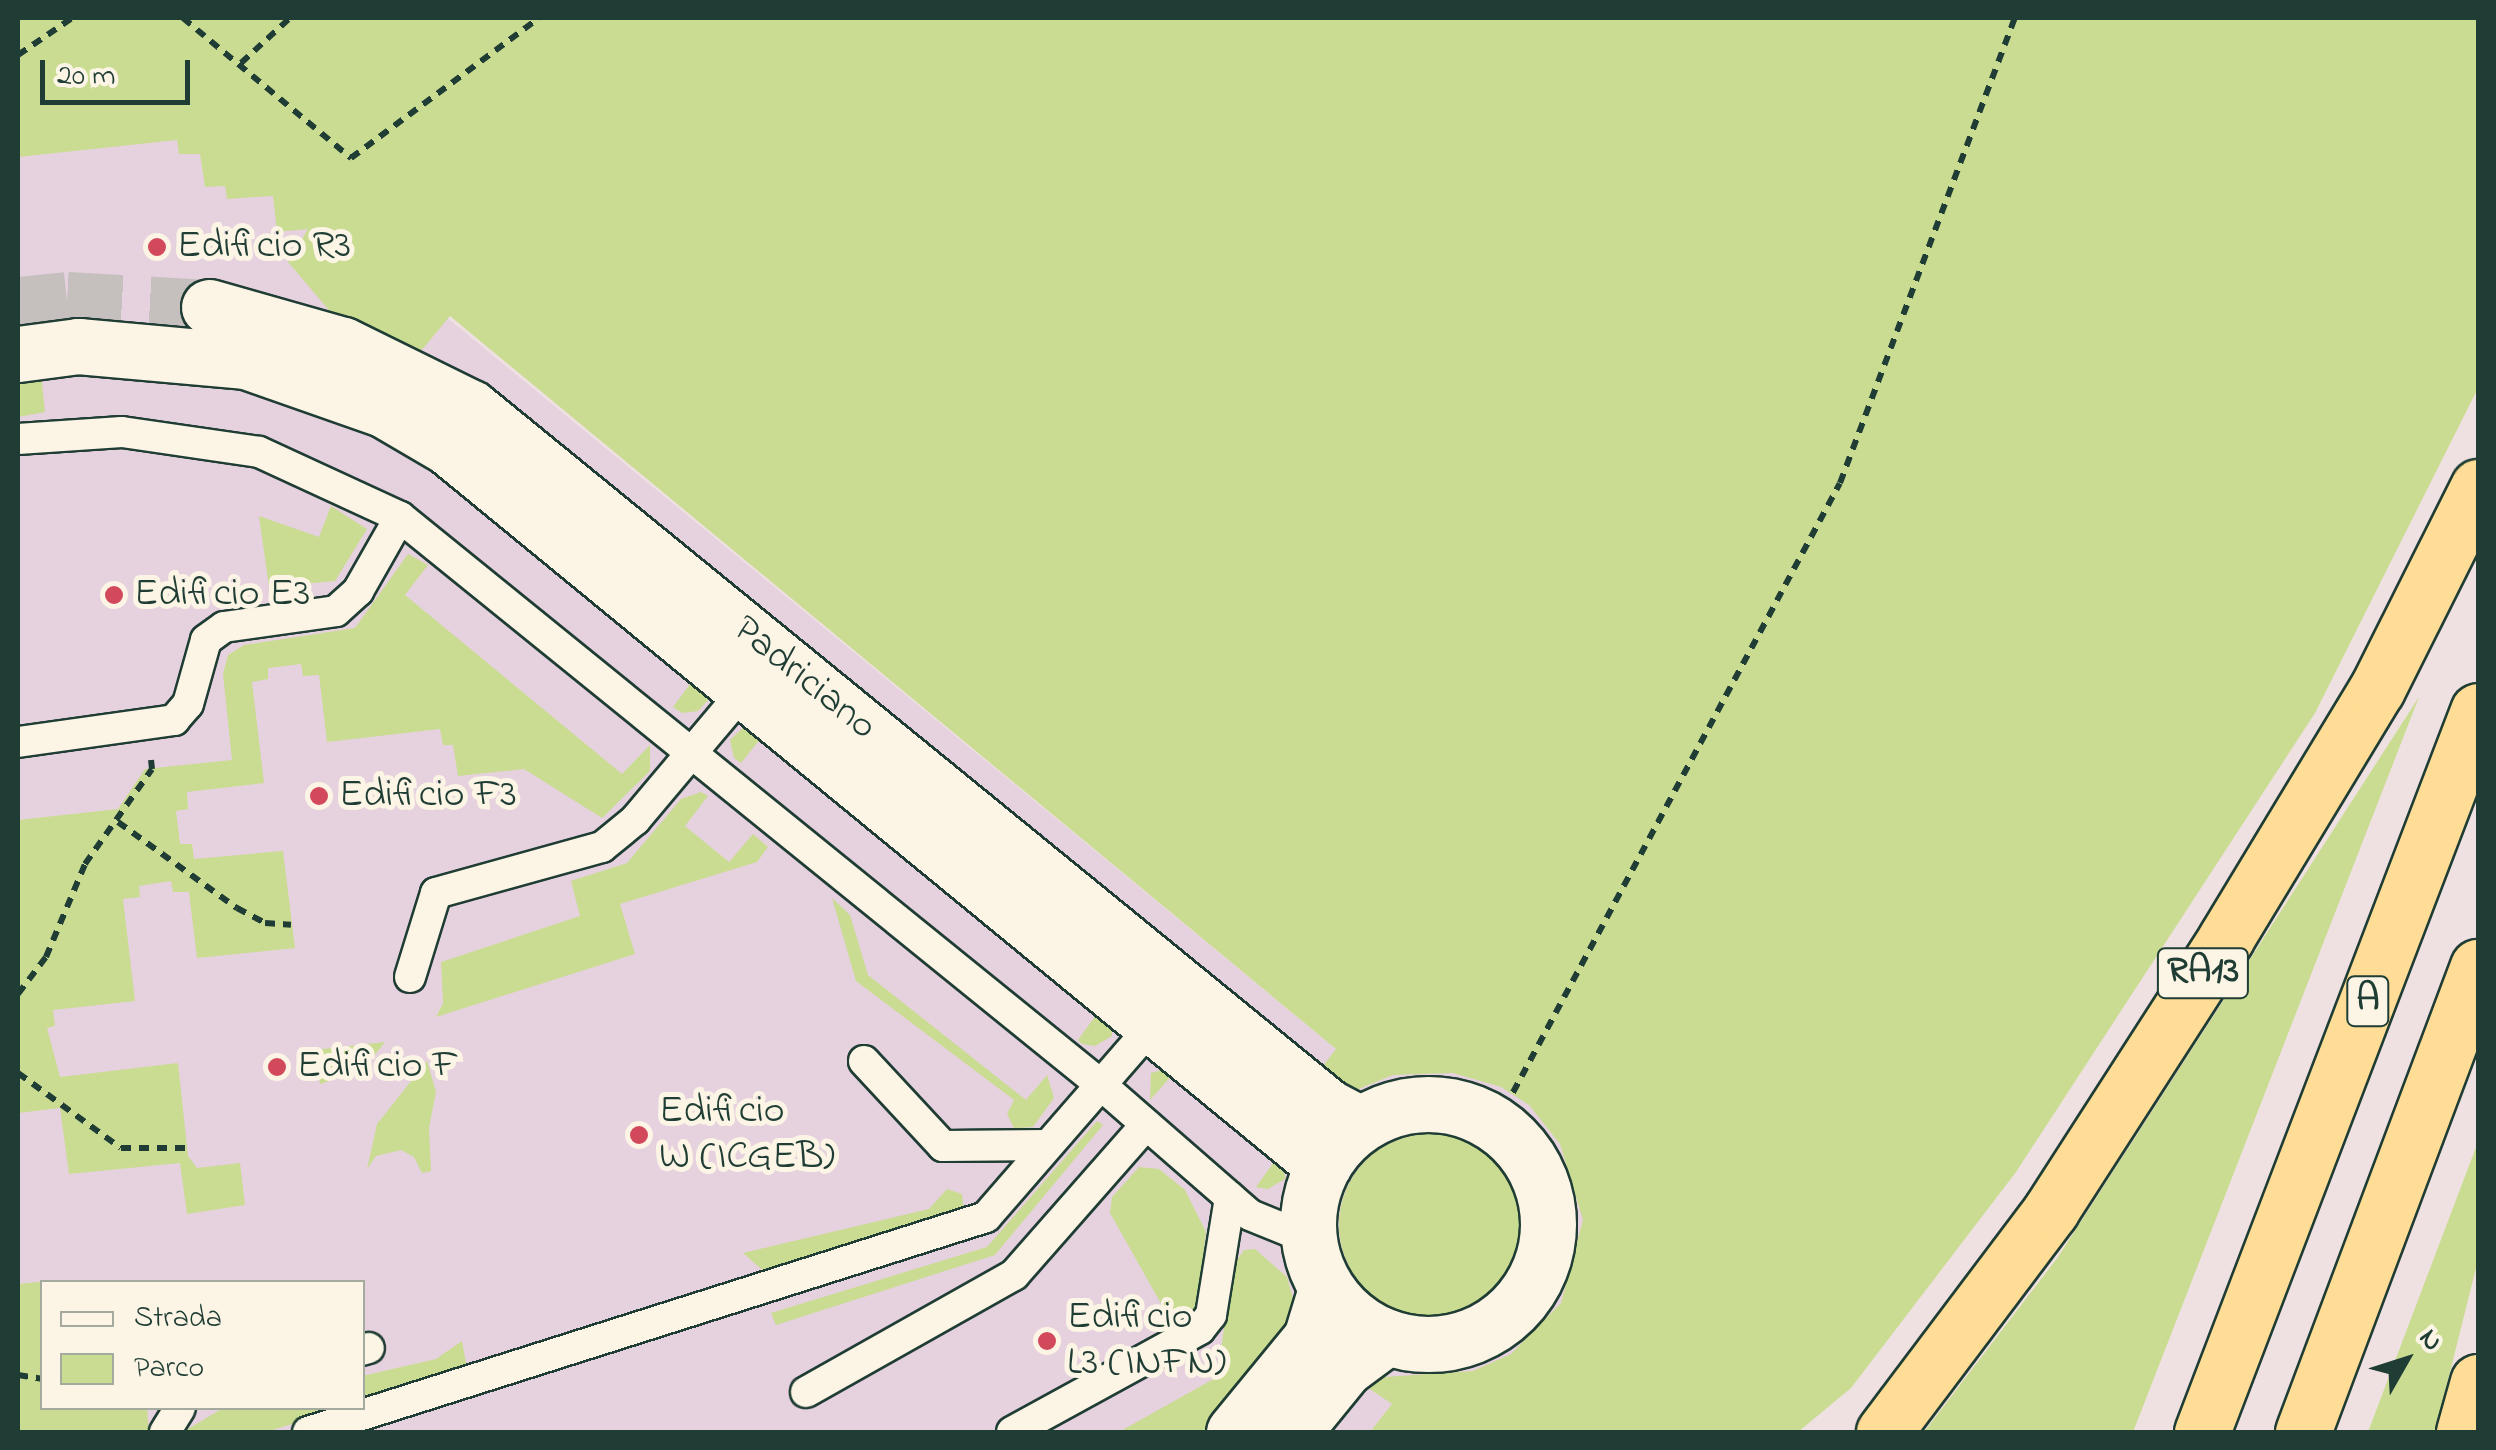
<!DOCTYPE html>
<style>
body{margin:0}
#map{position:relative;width:2496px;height:1450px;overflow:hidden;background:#efe0e1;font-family:"Indie Flower",sans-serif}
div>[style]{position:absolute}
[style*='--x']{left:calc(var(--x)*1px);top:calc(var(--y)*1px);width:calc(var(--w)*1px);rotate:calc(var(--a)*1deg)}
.built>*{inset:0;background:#e6d1de}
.green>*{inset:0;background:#cadc91}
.round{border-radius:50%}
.minor-tunnel>*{height:55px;margin-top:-27.5px;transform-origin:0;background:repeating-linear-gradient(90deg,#c5bfbe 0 55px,transparent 0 83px)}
.path>*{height:6px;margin-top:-3px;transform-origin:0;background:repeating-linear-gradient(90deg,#1f3d34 0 10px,transparent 0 18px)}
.roads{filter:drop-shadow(2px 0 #1f3d34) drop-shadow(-2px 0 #1f3d34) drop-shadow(0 2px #1f3d34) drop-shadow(0 -2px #1f3d34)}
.service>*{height:30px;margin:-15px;padding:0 15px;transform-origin:15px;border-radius:15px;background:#fcf5e5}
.minor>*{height:55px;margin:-27.5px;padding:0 27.5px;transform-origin:27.5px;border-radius:27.5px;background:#fcf5e5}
.minor>.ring{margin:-27.5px;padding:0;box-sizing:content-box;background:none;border:55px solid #fcf5e5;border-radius:50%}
.motorway>*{height:55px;margin:-27.5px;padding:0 27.5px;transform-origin:27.5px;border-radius:27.5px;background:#ffdd96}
.dots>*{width:28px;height:28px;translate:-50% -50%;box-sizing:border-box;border:5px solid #fcf5e5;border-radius:50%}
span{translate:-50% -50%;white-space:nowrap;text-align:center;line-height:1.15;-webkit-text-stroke:10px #fcf5e5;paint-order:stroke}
.shield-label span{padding:2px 8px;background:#fcf5e5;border:2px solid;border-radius:8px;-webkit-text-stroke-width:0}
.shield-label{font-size:38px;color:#1f3d34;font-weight:700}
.poi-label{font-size:40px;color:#1f3d34}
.left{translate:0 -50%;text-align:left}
.street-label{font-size:40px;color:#1f3d34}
.frame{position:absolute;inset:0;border:20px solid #1f3d34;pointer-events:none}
.legend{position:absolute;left:40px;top:1280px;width:325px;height:130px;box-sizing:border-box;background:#fcf5e5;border:2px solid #a4ab9e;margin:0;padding:12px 18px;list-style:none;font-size:30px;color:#1f3d34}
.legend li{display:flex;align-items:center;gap:20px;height:50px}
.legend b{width:50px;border:2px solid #a4ab9e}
.north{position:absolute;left:2356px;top:1310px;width:100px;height:100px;-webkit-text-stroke:8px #fcf5e5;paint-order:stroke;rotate:51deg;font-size:28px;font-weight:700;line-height:40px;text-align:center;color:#1f3d34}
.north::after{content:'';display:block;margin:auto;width:35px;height:45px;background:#1f3d34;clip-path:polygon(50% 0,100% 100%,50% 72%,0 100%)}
.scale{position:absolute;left:40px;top:60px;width:150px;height:45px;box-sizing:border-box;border:5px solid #1f3d34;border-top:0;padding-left:12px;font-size:30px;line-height:35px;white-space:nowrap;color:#1f3d34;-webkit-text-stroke:8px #fcf5e5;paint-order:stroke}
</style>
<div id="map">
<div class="built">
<div style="clip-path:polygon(evenodd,151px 74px,1336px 1049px,1522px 1078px,1607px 1188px,1564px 1337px,1413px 1432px,18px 1432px,18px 89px,151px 74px,42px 1282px,362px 1282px,362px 1408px,42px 1408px,42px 1282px)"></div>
</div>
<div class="green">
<div style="clip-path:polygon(18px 18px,2478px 18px,2478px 388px,2315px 713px,2016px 1172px,1851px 1388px,1798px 1432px,1370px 1432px,1392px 1404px,1355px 1379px,1473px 1371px,1511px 1354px,1561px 1303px,1583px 1220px,1560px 1144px,1529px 1105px,1501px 1087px,1453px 1073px,1393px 1075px,1351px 1092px,1315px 1076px,1336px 1049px,450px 316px,415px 358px,345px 329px,288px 262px,308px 229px,277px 232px,273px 196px,227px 199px,225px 186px,205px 187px,200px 154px,179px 154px,177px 140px,18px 157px)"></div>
<div style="clip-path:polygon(87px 363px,239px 376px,301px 393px,389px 431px,460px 477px,701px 672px,709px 699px,698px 711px,682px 713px,673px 707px,696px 676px,443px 471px,317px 406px,206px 377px,71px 371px,41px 374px,45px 412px,18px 417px,18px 371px)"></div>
<div style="clip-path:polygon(331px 506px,367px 529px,335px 581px,269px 587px,259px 516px,319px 537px)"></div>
<div style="clip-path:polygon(408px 554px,428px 565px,405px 595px,622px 774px,650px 745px,650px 771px,602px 818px,524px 769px,458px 776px,453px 745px,443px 745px,440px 729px,327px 742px,319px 675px,303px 676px,301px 664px,268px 668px,268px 679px,252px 682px,264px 783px,187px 792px,188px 809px,176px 811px,180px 844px,192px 844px,194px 859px,283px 851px,295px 948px,197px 958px,189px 892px,173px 892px,171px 881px,139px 886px,140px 897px,123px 899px,135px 1001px,53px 1010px,55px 1026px,47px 1028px,60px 1077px,178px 1063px,188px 1156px,197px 1168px,240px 1163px,245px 1205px,187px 1214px,180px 1163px,69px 1174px,60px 1108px,18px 1113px,18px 820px,118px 809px,145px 769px,232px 760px,223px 674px,228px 655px,244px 645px,355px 628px)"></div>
<div style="clip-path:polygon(2419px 697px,2133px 1432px,1924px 1432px,2058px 1257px)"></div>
<div style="clip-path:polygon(749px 722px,761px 723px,1110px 1009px,1112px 1036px,1095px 1046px,1082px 1044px,1078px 1040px,1101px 1008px,765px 733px,741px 763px,734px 758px,730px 740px)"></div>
<div style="clip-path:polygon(701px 792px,708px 796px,685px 826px,729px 862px,753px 834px,768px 847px,757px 862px,620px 904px,635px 954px,436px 1017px,443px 1003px,441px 962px,580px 916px,571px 881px,627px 863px,681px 799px)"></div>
<div style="clip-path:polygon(832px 898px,850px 915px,868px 975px,1026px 1100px,1047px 1075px,1054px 1098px,1033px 1127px,1014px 1128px,1007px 1114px,1014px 1100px,856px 981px)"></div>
<div style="clip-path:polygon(385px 1042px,363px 1070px,320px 1084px,315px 1050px)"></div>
<div style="clip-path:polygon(427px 1061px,436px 1092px,429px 1128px,431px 1171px,422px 1173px,414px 1157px,401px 1150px,376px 1156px,367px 1169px,377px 1124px)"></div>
<div style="clip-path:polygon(1178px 1066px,1283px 1153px,1285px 1179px,1268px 1189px,1256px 1187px,1279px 1155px,1176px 1071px,1150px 1100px,1151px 1073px)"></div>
<div style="clip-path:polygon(1097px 1121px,1103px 1125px,995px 1255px,776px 1325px,771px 1313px,987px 1247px)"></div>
<div class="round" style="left:1339px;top:1134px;width:182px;height:182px"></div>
<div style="clip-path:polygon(2478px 1142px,2478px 1260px,2435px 1432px,2368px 1432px)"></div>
<div style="clip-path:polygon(1139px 1167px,1159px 1169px,1185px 1190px,1206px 1232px,1197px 1306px,1173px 1325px,1110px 1213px,1112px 1197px)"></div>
<div style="clip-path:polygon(947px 1189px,962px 1194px,964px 1211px,767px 1274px,743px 1253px,929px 1209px)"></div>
<div style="clip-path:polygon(1255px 1249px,1287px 1277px,1297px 1312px,1213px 1432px,1119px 1432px,1217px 1377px,1233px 1266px,1244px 1250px)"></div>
<div style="clip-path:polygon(47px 1281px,42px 1408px,147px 1408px,149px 1432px,18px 1431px,18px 1284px)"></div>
<div style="clip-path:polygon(462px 1341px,467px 1369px,363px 1402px,362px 1376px,436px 1359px)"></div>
<div style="clip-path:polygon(223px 1408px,345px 1408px,266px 1432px,183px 1432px)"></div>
</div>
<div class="minor-tunnel">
<div style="--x:18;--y:304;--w:49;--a:-5.8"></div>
<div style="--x:67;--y:299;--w:142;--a:3.2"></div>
</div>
<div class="path">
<div style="--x:183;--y:18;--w:219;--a:39.8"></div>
<div style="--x:351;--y:158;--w:234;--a:-36.7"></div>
<div style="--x:18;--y:55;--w:65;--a:-34.4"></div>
<div style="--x:241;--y:63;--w:67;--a:-42.6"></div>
<div style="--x:118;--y:822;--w:147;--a:35.9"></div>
<div style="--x:237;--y:908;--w:32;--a:28"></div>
<div style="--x:265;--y:923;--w:26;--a:4"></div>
<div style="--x:18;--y:994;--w:46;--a:-52.9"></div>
<div style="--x:46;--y:957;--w:101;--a:-67.2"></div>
<div style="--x:85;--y:864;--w:116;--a:-54.8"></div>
<div style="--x:152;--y:769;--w:9;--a:-96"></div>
<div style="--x:18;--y:1073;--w:127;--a:36.1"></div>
<div style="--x:121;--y:1148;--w:66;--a:0"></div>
<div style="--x:1496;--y:1124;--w:727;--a:-61.78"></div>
<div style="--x:1840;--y:483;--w:497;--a:-69.4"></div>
<div style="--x:18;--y:1375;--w:24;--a:9"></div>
</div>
<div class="roads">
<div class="service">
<div style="--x:18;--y:439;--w:104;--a:-3.9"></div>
<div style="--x:122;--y:432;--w:138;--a:8.3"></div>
<div style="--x:259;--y:452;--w:155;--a:24.7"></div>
<div style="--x:400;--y:517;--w:901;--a:39.01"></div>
<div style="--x:1100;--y:1084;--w:199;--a:41.1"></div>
<div style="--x:1250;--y:1215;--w:64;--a:22.1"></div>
<div style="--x:18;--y:742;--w:158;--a:-8"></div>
<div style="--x:174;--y:720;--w:21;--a:-49"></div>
<div style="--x:188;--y:704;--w:66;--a:-74.3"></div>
<div style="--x:206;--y:640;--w:22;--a:-36"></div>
<div style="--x:224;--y:627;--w:113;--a:-8.1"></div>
<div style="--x:336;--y:611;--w:30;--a:-42"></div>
<div style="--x:358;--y:591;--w:85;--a:-60.4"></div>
<div style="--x:410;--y:977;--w:88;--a:-72.8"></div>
<div style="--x:436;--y:893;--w:172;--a:-15.5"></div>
<div style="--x:602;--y:847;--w:43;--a:-39.3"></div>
<div style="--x:635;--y:820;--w:183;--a:-49.9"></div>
<div style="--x:864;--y:1061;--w:116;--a:47.1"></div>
<div style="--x:943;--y:1146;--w:105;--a:-0.5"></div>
<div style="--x:362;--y:1350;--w:7;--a:-16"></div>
<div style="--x:806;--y:1392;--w:239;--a:-29.4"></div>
<div style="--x:1014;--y:1275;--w:200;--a:-48.7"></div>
<div style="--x:165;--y:1432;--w:28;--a:-58"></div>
<div style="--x:308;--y:1432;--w:711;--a:-17.59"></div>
<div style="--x:986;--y:1217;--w:265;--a:-49"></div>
<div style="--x:1012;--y:1432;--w:214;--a:-28.7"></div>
<div style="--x:1200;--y:1329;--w:18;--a:-52"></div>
<div style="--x:1211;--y:1315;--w:119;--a:-80.8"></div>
</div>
<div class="minor">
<div style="--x:209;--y:307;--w:139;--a:15.8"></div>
<div style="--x:343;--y:345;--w:143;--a:26.2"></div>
<div style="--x:471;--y:408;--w:1106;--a:39.2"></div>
<div style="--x:1328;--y:1107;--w:36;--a:28"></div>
<div style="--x:18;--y:354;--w:61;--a:-7.6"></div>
<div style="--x:78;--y:346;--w:169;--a:5.1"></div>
<div style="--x:246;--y:361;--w:145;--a:19.3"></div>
<div style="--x:383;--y:409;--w:75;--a:30.3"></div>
<div style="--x:448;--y:447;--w:1132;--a:39.37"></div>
<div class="ring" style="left:1308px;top:1104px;width:185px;height:185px"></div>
<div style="--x:1234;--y:1432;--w:122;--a:-50.7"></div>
<div style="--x:1311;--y:1338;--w:51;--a:-73"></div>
<div style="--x:1293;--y:1432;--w:82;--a:-50.9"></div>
<div style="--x:1345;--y:1368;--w:52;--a:-36.4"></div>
</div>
<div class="motorway">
<div style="--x:1884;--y:1432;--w:278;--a:-53"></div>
<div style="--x:2051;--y:1210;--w:323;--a:-57.2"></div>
<div style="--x:2226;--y:938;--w:291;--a:-58.8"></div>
<div style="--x:2377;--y:689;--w:226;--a:-63.4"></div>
<div style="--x:2202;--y:1432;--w:772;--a:-69.05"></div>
<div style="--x:2303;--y:1432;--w:497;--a:-69.4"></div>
<div style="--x:2464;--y:1432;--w:52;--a:-74.4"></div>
</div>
</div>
<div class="dots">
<div style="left:157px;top:247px;background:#d1495b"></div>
<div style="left:114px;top:595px;background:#d1495b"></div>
<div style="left:319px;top:796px;background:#d1495b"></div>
<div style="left:277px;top:1067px;background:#d1495b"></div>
<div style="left:639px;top:1135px;background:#d1495b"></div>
<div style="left:1047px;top:1341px;background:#d1495b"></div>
</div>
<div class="shield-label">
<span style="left:2203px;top:973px">RA13</span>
<span style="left:2368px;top:1001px">A</span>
</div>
<div class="poi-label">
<span class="left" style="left:177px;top:247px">Edificio R3</span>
<span class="left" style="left:134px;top:595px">Edificio E3</span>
<span class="left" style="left:339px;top:796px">Edificio F3</span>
<span class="left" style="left:297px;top:1067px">Edificio F</span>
<span class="left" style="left:659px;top:1135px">Edificio<br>W (ICGEB)</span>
<span class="left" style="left:1067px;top:1341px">Edificio<br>L3 (INFN)</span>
</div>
<div class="street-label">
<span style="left:804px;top:679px;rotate:39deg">Padriciano</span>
</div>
<div class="frame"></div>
<ul class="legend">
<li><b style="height:12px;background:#fcf5e5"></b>Strada</li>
<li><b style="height:28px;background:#cadc91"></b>Parco</li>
</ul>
<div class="north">N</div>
<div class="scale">20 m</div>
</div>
